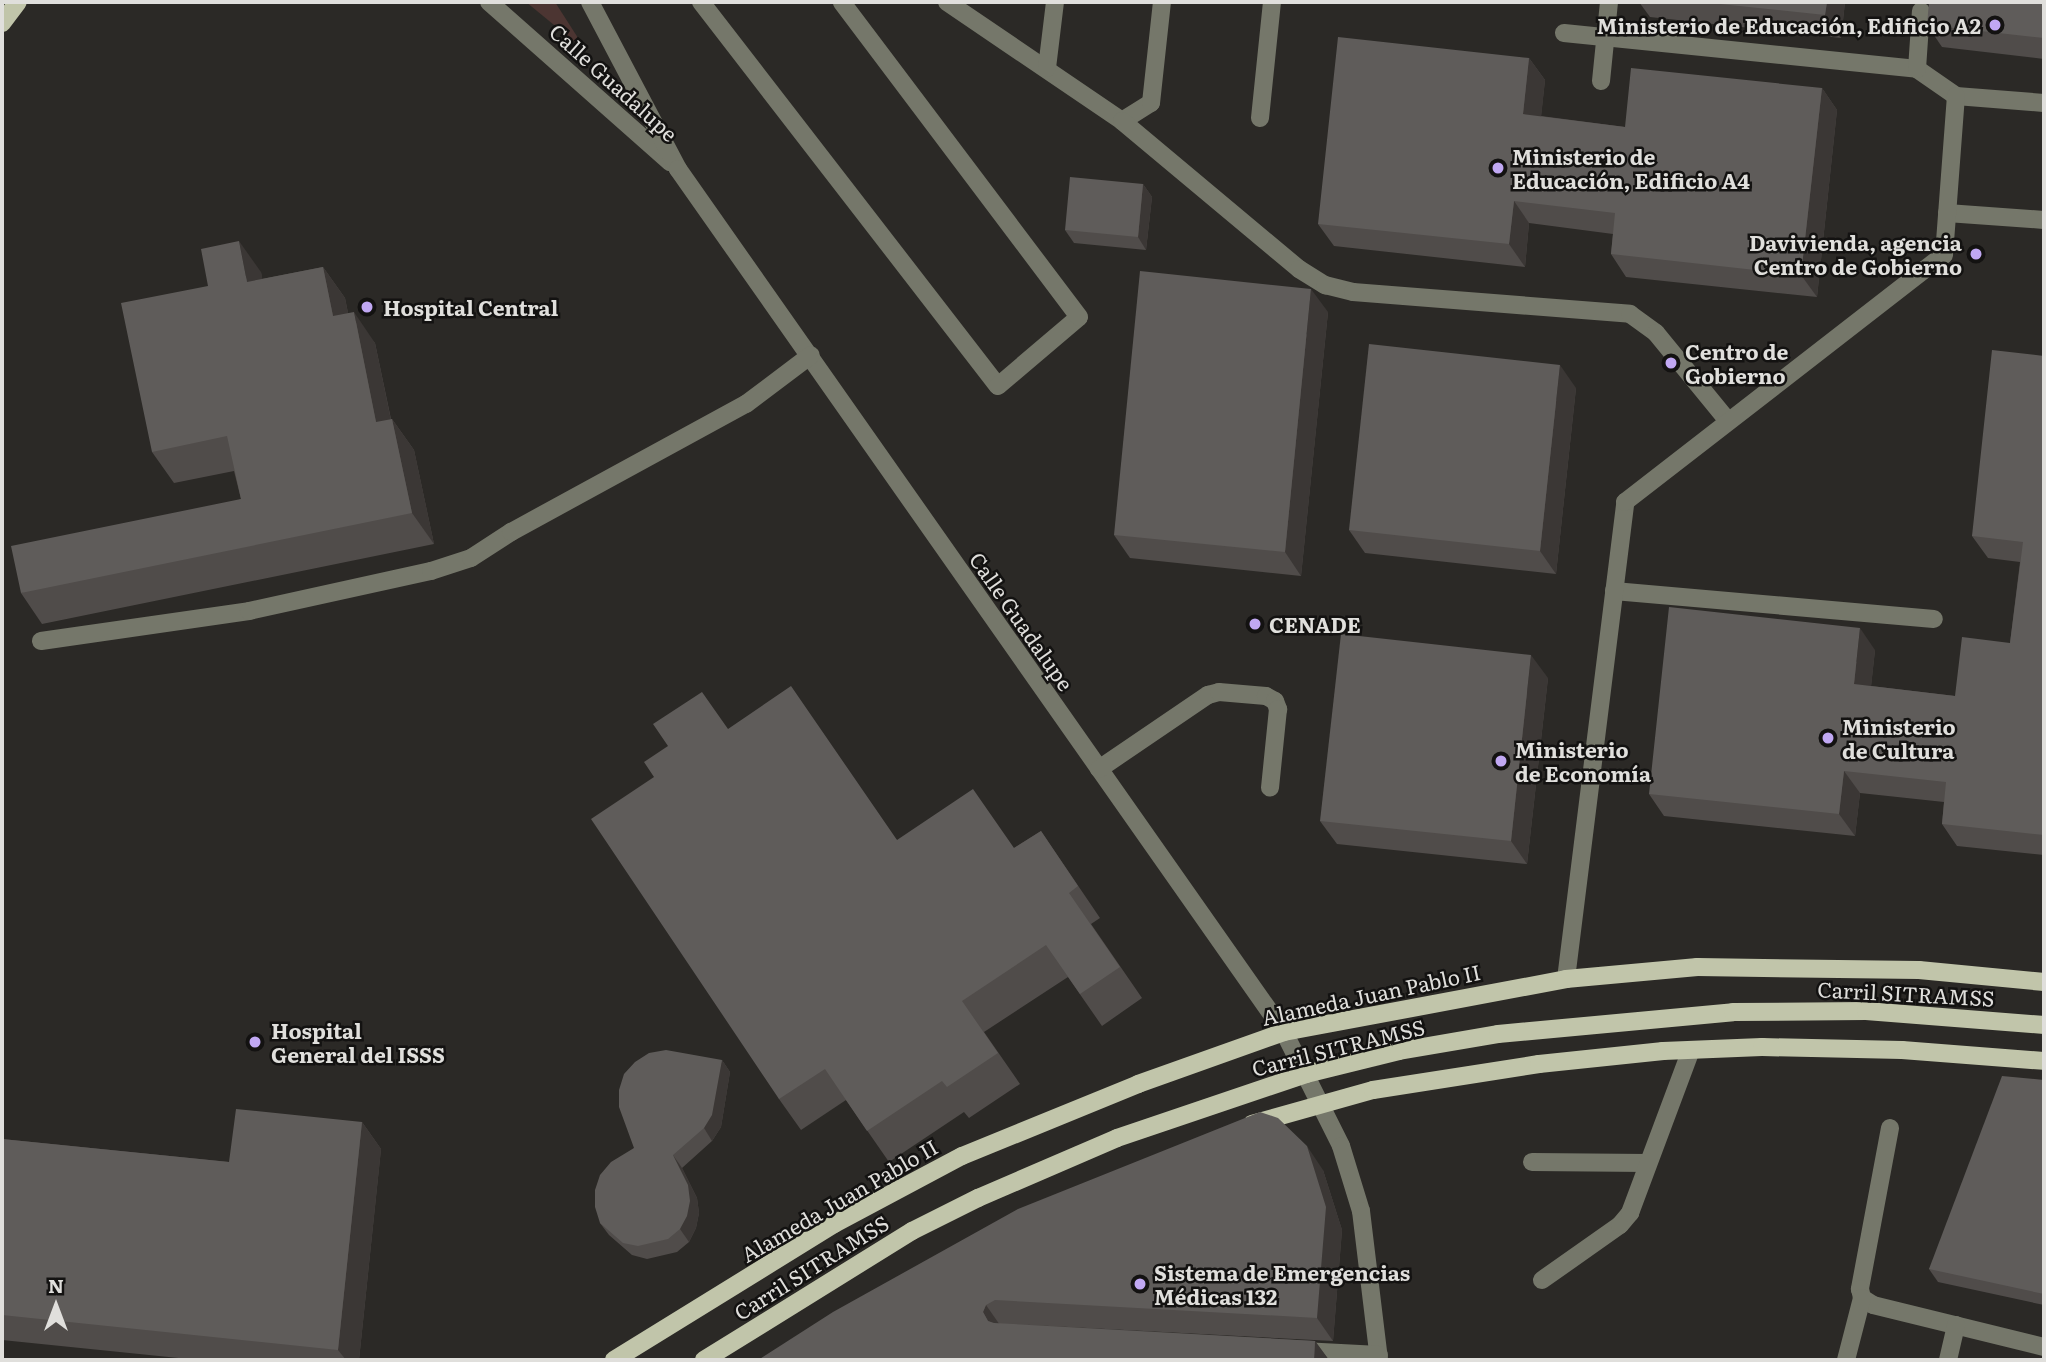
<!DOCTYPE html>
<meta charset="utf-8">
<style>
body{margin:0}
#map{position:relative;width:2046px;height:1362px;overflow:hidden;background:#2b2926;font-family:Literata,serif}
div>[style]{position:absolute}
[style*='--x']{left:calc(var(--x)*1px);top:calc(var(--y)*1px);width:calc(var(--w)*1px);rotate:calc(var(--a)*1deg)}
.green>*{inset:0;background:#4c3532}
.minor>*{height:18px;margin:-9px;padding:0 9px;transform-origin:9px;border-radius:9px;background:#75776a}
.major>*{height:18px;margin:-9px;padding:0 9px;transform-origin:9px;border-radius:9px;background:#c1c5aa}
.wall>*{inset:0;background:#504c4a}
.shaded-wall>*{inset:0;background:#3b3735}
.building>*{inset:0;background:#5f5c5a}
.dots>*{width:19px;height:19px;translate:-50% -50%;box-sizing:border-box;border:4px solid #131211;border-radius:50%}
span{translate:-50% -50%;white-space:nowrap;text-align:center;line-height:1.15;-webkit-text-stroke:5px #131211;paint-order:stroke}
.poi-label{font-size:21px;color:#e0dfdc;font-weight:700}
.right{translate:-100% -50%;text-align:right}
.left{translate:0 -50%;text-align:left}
.street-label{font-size:21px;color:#e0dfdc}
.frame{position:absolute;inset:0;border:4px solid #e0dfdc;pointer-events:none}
.north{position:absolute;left:21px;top:1271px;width:70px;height:70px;-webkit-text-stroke:5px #131211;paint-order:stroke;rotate:0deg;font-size:19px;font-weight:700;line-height:28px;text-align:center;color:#e0dfdc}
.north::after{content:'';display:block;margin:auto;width:24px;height:32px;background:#e0dfdc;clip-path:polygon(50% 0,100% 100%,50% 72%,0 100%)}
</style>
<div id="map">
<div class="green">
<div style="clip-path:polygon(526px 2px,555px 2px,587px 52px)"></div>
</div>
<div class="minor">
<div style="--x:489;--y:2;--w:242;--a:41.5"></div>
<div style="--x:590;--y:2;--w:189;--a:62.2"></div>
<div style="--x:678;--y:169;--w:1055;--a:54.92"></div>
<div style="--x:1284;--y:1032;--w:127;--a:63.4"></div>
<div style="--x:1341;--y:1146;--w:68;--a:72.9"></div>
<div style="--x:1361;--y:1211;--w:150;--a:83.1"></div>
<div style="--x:701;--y:2;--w:485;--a:52.3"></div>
<div style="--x:998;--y:386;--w:106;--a:-40.4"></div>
<div style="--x:1079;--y:317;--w:394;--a:-127"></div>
<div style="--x:947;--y:2;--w:212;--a:34.2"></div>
<div style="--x:1122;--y:121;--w:34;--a:-32"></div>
<div style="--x:1151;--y:103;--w:102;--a:-83.8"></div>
<div style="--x:1564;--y:33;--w:355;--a:5.8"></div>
<div style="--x:1917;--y:69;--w:47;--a:34.7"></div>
<div style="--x:1956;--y:96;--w:88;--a:4.5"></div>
<div style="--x:1047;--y:68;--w:66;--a:-83.1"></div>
<div style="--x:1917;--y:69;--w:58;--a:-86.1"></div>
<div style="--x:1601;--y:81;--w:79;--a:-84.2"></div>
<div style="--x:1260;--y:118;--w:117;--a:-84.1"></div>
<div style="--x:1122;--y:121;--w:231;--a:39.9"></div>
<div style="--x:1299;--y:269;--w:31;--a:32"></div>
<div style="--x:1325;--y:285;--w:29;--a:14"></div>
<div style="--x:1353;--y:292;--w:278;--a:4.5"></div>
<div style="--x:1630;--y:314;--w:32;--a:36"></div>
<div style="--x:1656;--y:333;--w:114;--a:50.7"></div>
<div style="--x:1947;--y:213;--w:97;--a:4.1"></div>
<div style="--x:1614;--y:591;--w:321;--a:5"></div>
<div style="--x:41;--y:641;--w:210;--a:-8.2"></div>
<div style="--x:249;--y:611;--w:186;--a:-12.4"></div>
<div style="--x:431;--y:571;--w:42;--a:-18"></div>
<div style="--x:471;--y:558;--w:48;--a:-33"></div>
<div style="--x:511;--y:532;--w:268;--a:-28.6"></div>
<div style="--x:746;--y:404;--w:81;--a:-37"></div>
<div style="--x:1099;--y:769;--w:132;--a:-34.2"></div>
<div style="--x:1208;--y:695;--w:11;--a:-15"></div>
<div style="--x:1219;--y:692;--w:47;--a:4.9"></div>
<div style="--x:1266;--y:696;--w:10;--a:29"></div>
<div style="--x:1275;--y:701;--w:9;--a:69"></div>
<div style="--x:1278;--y:709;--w:79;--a:95.8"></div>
<div style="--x:1566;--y:979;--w:481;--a:-82.9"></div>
<div style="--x:1625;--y:502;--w:403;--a:-37.8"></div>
<div style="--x:1944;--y:255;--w:159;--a:-85.7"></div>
<div style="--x:1890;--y:1128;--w:164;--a:100.6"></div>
<div style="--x:1860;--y:1289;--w:9;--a:77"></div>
<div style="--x:1862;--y:1298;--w:13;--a:32"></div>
<div style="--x:1873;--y:1305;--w:176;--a:13.8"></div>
<div style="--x:1532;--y:1162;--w:115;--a:0.5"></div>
<div style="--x:1542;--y:1280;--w:95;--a:-35.2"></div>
<div style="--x:1620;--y:1225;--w:16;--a:-50"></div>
<div style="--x:1630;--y:1213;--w:174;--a:-69.5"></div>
<div style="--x:1302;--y:1351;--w:77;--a:3"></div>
<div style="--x:1846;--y:1360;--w:64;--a:-75.5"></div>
<div style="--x:1948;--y:1360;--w:36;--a:-77"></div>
</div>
<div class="major">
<div style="--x:2;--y:23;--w:26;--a:-53"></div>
<div style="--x:1252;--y:1124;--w:126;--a:-15.7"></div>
<div style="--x:1373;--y:1090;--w:168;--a:-8.9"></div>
<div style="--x:1539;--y:1064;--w:125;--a:-6"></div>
<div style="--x:1663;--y:1051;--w:99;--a:-2.3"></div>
<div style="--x:1762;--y:1047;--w:140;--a:1.2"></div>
<div style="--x:1902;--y:1050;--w:142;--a:4.4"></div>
<div style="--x:614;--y:1360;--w:259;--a:-31.7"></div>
<div style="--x:834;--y:1224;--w:145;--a:-28"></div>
<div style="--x:962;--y:1156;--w:190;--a:-22.2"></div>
<div style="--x:1138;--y:1084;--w:155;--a:-19.6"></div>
<div style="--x:1284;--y:1032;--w:287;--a:-10.6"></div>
<div style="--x:1566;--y:979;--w:132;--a:-5.2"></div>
<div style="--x:1697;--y:967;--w:222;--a:0.8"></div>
<div style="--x:1919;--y:970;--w:126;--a:5.5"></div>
<div style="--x:704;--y:1360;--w:245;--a:-31.8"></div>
<div style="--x:912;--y:1231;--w:74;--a:-26.6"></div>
<div style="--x:978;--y:1198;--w:151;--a:-23.3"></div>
<div style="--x:1117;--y:1138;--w:200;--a:-18.7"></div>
<div style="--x:1306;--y:1074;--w:96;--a:-13.9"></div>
<div style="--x:1399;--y:1051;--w:100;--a:-9.7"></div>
<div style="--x:1498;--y:1034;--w:236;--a:-5.3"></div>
<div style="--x:1733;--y:1012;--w:133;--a:-0.4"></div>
<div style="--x:1866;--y:1011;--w:179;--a:4.5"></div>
</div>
<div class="wall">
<div style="clip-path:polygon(1639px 2px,1845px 2px,1841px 38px,1650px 17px)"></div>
<div style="clip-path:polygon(2044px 2px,2044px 59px,1942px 47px,1927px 25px)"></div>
<div style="clip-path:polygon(1529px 58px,1545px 80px,1541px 116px,1625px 127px,1822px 88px,1837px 110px,1817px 297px,1626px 277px,1611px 254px,1613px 234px,1529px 223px,1525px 267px,1334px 246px,1318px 224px)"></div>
<div style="clip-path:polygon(1143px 184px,1152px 197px,1146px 250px,1074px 243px,1065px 230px)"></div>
<div style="clip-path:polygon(323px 267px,345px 298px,348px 313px,375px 343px,391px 419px,392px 419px,414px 450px,434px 544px,42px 624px,21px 593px,241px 499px,234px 471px,174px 483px,152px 452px,208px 286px,261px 272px,262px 279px)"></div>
<div style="clip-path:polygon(1328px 312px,1301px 576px,1130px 558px,1114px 535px)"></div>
<div style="clip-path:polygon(2044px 356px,2044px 855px,1957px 846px,1942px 824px,1944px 802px,1860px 793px,1855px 836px,1664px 816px,1649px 794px,1875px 650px,1871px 686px,1955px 696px,2010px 643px,2020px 562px,1988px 558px,1972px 536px)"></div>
<div style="clip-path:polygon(1576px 388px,1556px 574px,1365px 553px,1349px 530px)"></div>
<div style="clip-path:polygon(1548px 678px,1527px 864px,1337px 844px,1320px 821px)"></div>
<div style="clip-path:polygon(728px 729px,897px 840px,1014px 848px,1041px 831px,1100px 918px,1091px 924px,1142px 998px,1102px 1026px,1068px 977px,984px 1032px,1020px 1084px,969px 1118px,964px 1112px,889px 1162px,846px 1100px,801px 1130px,779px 1099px,654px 777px)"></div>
<div style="clip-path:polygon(722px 1060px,730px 1072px,721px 1127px,712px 1141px,682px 1168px,697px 1198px,699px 1213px,696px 1228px,689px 1242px,677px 1252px,647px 1259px,632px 1255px,609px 1235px,600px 1223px,634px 1148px)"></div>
<div style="clip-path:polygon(2044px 1080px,2044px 1305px,1938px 1282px,1929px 1269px)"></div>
<div style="clip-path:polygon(362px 1122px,381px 1149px,359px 1360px,198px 1360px,2px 1340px,2px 1139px,229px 1162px)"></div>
<div style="clip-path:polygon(1323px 1170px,1342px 1230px,1333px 1341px,1012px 1324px,1315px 1341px,1329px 1360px,758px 1360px)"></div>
</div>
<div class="shaded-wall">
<div style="clip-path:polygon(1827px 2px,1845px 2px,1841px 38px,1825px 15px)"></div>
<div style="clip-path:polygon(1529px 58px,1545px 80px,1539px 137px,1523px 114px)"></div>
<div style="clip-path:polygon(1822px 88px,1837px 110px,1817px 297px,1801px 275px)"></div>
<div style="clip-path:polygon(1143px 184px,1152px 197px,1146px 250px,1138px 237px)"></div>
<div style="clip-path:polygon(1514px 201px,1529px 223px,1525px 267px,1509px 244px)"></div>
<div style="clip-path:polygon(239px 241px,261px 272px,269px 313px,247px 282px)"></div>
<div style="clip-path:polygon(323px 267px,345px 298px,355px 347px,333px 316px)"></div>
<div style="clip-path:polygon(1311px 289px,1328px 312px,1301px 576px,1285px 552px)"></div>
<div style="clip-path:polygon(354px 312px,375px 343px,398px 454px,376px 422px)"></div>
<div style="clip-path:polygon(1560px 365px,1576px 388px,1556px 574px,1540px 551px)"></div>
<div style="clip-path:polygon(392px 419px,414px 450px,434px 544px,412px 513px)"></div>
<div style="clip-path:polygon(1860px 628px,1875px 650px,1869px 706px,1854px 684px)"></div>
<div style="clip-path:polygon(1531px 655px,1548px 678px,1527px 864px,1511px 841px)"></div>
<div style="clip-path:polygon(1844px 771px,1860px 793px,1855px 836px,1839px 814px)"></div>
<div style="clip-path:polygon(722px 1060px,730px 1072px,721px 1127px,712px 1141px,704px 1128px)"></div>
<div style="clip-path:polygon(362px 1122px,381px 1149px,359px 1360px,346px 1360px,338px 1350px)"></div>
<div style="clip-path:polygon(1307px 1146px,1323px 1170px,1342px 1230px,1333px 1341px,1317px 1318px)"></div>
<div style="clip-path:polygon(673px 1155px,682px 1168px,697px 1198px,699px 1213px,696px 1228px,689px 1242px,680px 1229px)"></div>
<div style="clip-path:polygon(986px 1305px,1002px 1328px,988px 1321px,983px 1312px)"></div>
<div style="clip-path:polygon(1315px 1341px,1329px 1360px,1314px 1360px)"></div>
</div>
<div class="building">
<div style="clip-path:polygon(1701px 2px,1827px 2px,1825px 15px)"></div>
<div style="clip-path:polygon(1929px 2px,2044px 2px,2044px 38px,1927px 25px)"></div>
<div style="clip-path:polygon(1338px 37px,1529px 58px,1523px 114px,1625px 127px,1631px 68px,1822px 88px,1801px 275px,1611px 254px,1615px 213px,1514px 201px,1509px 244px,1318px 224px)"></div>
<div style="clip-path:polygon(1070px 177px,1143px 184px,1138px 237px,1065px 230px)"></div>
<div style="clip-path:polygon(239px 241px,247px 282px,323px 267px,333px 316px,354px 312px,376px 422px,392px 419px,412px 513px,21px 593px,11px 546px,241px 499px,227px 436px,152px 452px,121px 303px,208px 286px,201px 249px)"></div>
<div style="clip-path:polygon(1140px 271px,1311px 289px,1285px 552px,1114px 535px)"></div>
<div style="clip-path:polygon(1369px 344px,1560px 365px,1540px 551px,1349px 530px)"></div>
<div style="clip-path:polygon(1992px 350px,2044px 356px,2044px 835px,1942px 824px,1946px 782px,1844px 771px,1839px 814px,1649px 794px,1669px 607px,1860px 628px,1854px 684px,1955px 696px,1962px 637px,2010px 643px,2023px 542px,1972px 536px)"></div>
<div style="clip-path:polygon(1341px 634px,1531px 655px,1511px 841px,1320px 821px)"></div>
<div style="clip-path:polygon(791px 686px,897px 840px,973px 789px,1014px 848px,1041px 831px,1078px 886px,1069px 893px,1120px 967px,1080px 994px,1046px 945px,962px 1001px,998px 1053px,947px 1087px,942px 1081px,867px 1131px,825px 1069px,779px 1099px,591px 819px,654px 777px,644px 762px,668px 746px,653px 724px,702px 692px,728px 729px)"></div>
<div style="clip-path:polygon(666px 1050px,722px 1060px,712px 1115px,704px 1128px,673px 1155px,688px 1185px,690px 1201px,687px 1216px,680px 1229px,668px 1239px,638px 1246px,623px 1243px,600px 1223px,595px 1207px,595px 1190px,600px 1175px,611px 1162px,634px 1148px,619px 1107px,619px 1090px,624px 1074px,635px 1062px,649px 1053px)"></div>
<div style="clip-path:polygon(2002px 1076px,2044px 1080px,2044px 1294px,1929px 1269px)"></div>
<div style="clip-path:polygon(236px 1109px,362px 1122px,338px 1350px,2px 1315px,2px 1139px,229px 1162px)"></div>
<div style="clip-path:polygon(1260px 1112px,1278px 1118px,1307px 1146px,1326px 1207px,1317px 1318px,995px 1300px,986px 1305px,983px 1312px,988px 1321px,994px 1323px,1315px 1341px,1314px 1360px,758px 1360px,833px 1312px,1018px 1209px)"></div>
</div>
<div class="dots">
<div style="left:1995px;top:25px;background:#c1a8f3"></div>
<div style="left:1498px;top:168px;background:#c1a8f3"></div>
<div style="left:1976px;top:254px;background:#c1a8f3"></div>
<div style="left:367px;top:307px;background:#c1a8f3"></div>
<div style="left:1671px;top:363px;background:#c1a8f3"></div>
<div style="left:1255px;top:624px;background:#c1a8f3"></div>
<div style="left:1828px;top:738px;background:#c1a8f3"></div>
<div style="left:1501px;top:761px;background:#c1a8f3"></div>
<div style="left:255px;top:1042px;background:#c1a8f3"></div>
<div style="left:1140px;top:1284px;background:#c1a8f3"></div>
</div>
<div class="poi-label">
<span class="right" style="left:1981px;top:25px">Ministerio de Educación, Edificio A2</span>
<span class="left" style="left:1512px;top:168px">Ministerio de<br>Educación, Edificio A4</span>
<span class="right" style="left:1962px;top:254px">Davivienda, agencia<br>Centro de Gobierno</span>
<span class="left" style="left:383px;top:307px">Hospital Central</span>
<span class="left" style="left:1685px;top:363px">Centro de<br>Gobierno</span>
<span class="left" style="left:1269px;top:624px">CENADE</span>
<span class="left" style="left:1842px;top:738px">Ministerio<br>de Cultura</span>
<span class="left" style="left:1515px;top:761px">Ministerio<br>de Economía</span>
<span class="left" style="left:271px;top:1042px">Hospital<br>General del ISSS</span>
<span class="left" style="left:1154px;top:1284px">Sistema de Emergencias<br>Médicas 132</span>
</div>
<div class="street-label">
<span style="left:614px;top:82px;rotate:42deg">Calle Guadalupe</span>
<span style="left:1022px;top:621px;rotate:55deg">Calle Guadalupe</span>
<span style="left:1906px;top:993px;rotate:3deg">Carril SITRAMSS</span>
<span style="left:1371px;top:994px;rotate:-12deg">Alameda Juan Pablo II</span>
<span style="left:1338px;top:1047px;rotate:-14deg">Carril SITRAMSS</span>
<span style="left:839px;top:1200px;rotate:-30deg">Alameda Juan Pablo II</span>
<span style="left:811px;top:1267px;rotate:-32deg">Carril SITRAMSS</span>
</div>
<div class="frame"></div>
<div class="north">N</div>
</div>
